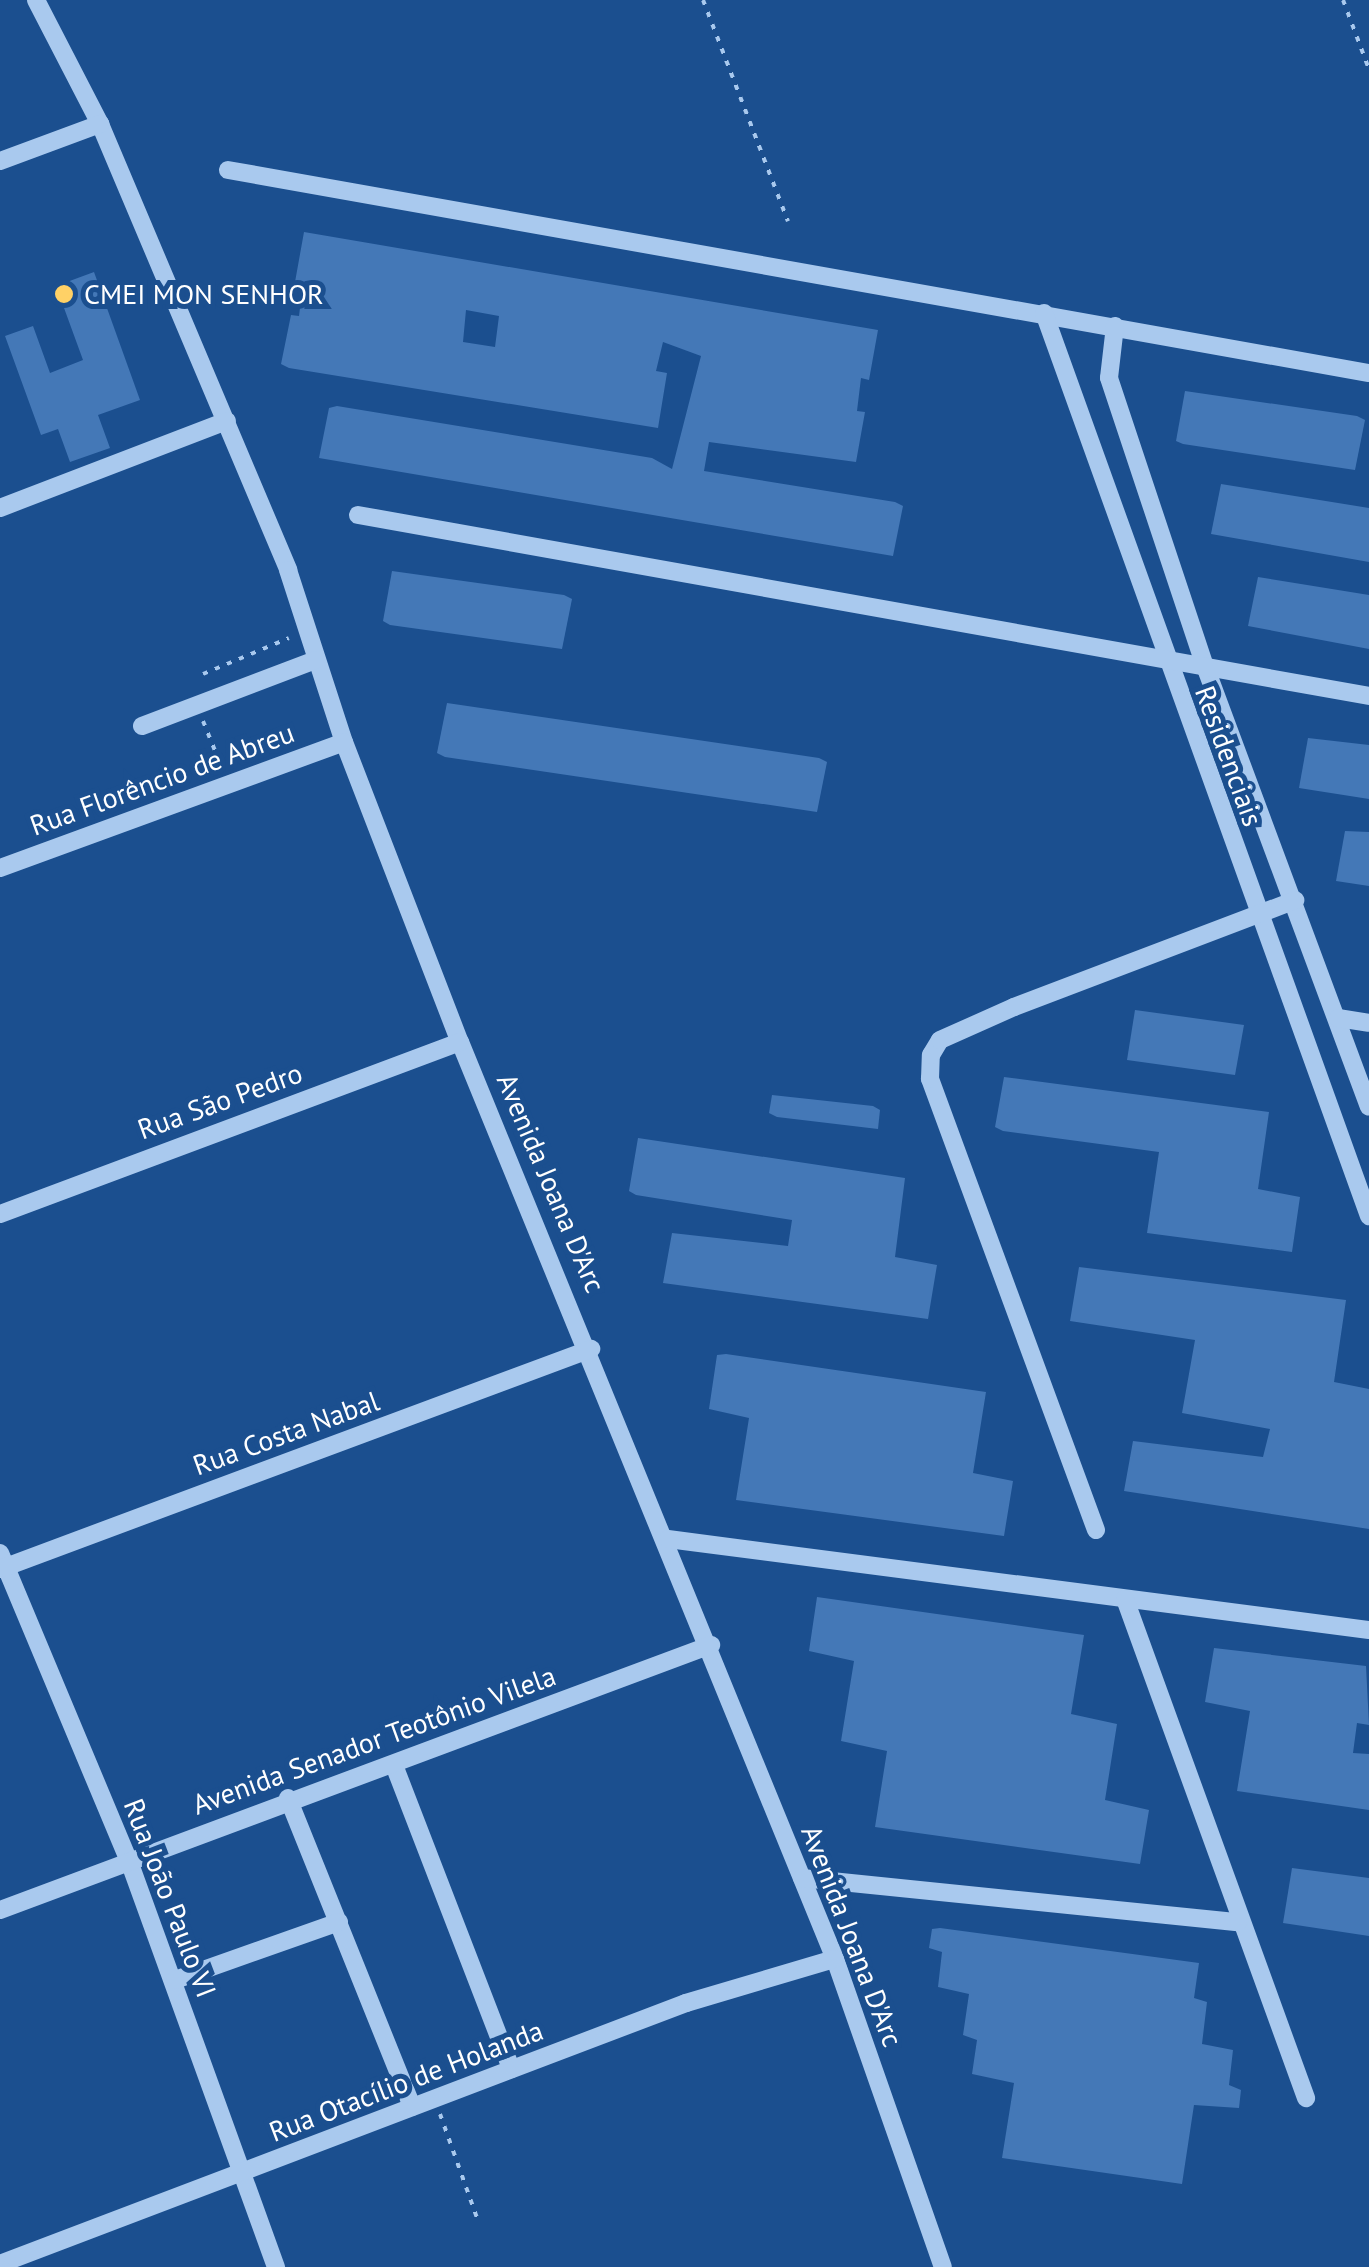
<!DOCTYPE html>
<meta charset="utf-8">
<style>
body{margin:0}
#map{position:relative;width:1369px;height:2267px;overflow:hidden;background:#1b4f8f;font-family:"PT Sans",sans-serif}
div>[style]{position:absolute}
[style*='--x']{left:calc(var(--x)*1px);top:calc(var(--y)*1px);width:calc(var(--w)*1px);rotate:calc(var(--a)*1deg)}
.building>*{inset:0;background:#4478b7}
.path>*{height:4px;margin-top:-2px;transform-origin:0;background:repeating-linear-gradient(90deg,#a9c9ee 0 5px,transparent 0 13px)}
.minor>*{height:18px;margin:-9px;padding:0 9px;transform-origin:9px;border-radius:9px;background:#a9c9ee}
.dots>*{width:28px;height:28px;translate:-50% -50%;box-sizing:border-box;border:5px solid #1b4f8f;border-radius:50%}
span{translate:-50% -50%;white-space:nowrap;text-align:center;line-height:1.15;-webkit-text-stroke:10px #1b4f8f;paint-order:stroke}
.poi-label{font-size:28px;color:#fff}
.left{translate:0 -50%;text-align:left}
.street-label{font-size:28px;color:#fff}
</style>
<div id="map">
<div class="building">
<div style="clip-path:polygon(evenodd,304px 232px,878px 330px,869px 380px,861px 378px,857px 411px,865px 412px,856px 462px,709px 442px,704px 471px,895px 502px,903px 506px,893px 556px,319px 458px,329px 408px,337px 406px,652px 458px,672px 469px,701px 356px,663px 342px,656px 371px,667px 373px,658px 428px,289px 368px,281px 364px,291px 315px,299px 316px,303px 283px,295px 282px,304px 232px,466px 310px,499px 316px,495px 347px,463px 342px,466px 310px)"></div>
<div style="clip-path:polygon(94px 272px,140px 400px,98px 415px,110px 448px,70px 462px,58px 429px,41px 435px,5px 336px,33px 326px,50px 373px,83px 360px,56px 286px)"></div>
<div style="clip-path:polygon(1185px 391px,1357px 416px,1365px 420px,1355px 470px,1183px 444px,1176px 441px)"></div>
<div style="clip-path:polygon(1221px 484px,1369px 508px,1369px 562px,1211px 534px)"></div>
<div style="clip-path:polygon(392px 571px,564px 595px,572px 599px,562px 649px,390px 625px,383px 621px)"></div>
<div style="clip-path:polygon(1258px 577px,1369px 595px,1369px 649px,1248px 626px)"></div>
<div style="clip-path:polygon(447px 703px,819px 758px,827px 762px,817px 812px,445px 757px,437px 753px)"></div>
<div style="clip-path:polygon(1308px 738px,1369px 745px,1369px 799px,1299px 788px)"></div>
<div style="clip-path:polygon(1345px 831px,1369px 832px,1369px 886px,1336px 881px)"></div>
<div style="clip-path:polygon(1135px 1010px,1244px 1025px,1235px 1075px,1127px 1060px)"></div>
<div style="clip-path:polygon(1004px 1077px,1269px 1112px,1258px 1189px,1300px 1197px,1292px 1252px,1147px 1233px,1159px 1152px,1003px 1131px,995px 1127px)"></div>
<div style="clip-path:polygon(772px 1095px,873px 1106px,880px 1110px,878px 1129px,777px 1117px,769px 1113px)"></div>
<div style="clip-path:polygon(638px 1138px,905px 1178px,895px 1257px,937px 1265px,928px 1319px,663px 1283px,672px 1233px,788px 1246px,792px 1220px,636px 1195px,629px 1191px)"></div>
<div style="clip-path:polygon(1079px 1267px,1346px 1300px,1334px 1382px,1369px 1389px,1369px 1529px,1124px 1491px,1133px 1441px,1263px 1457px,1270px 1429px,1182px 1413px,1195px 1340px,1070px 1321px)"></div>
<div style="clip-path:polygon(726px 1354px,986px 1392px,973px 1473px,1013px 1481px,1004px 1536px,736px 1500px,749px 1418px,709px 1409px,717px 1355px)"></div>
<div style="clip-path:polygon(817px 1597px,1084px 1635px,1071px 1714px,1117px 1724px,1105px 1800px,1149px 1810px,1140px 1864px,875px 1827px,887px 1751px,841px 1741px,854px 1661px,809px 1651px)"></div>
<div style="clip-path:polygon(1214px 1648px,1366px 1666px,1369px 1725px,1357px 1723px,1353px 1753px,1369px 1754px,1369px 1810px,1237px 1791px,1250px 1711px,1205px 1702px)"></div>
<div style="clip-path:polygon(1292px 1868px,1369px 1878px,1369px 1936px,1283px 1923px)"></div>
<div style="clip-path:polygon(940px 1928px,1199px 1963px,1194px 1998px,1207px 2002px,1202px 2044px,1233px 2050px,1229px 2085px,1241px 2090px,1239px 2108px,1194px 2105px,1182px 2184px,1002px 2158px,1014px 2083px,972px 2074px,977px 2040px,963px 2035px,969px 1994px,938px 1987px,942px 1952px,929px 1948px,932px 1929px)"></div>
</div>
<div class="path">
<div style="--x:703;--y:0;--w:237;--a:69"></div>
<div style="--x:1343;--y:0;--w:74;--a:69.4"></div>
<div style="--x:203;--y:674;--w:93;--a:-22.7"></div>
<div style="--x:203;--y:721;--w:51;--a:68"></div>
<div style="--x:440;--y:2114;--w:110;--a:70.4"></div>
</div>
<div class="minor">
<div style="--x:36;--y:0;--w:140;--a:62.7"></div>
<div style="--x:100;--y:124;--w:484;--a:67.1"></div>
<div style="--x:288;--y:570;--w:181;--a:72"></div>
<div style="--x:344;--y:742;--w:322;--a:68.9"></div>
<div style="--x:460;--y:1042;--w:991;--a:67.76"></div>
<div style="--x:835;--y:1959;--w:326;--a:70.7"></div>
<div style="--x:0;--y:161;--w:107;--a:-20.3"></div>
<div style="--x:228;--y:170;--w:1159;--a:10.09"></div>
<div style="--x:1044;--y:313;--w:960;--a:70.21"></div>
<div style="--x:1115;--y:326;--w:52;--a:96.6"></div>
<div style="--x:1109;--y:378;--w:304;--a:71.6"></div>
<div style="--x:1205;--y:666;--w:470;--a:69.6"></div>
<div style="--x:0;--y:508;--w:243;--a:-21"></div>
<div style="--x:358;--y:515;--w:1027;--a:10.15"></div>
<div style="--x:142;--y:726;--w:186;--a:-20.8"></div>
<div style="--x:0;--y:868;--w:366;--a:-20.1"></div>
<div style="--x:1338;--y:1018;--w:31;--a:9"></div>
<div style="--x:0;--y:1214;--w:491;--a:-20.5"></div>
<div style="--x:1096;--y:1530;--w:481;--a:-110.2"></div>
<div style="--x:930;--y:1079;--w:24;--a:-88"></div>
<div style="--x:931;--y:1055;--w:17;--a:-59"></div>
<div style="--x:940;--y:1040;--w:81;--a:-24"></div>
<div style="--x:1014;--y:1007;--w:301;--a:-20.8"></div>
<div style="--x:668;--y:1539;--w:707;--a:7.4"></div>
<div style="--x:0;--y:1553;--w:334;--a:67.3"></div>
<div style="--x:129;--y:1861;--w:432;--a:70.1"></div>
<div style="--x:0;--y:1569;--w:631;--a:-20.42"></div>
<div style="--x:1125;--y:1599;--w:531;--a:70.06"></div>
<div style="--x:394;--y:1765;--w:326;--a:68.9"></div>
<div style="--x:288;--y:1798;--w:333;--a:68.1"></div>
<div style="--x:802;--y:1878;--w:438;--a:5.8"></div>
<div style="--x:0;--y:1910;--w:759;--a:-20.44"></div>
<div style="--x:175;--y:1980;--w:174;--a:-19.5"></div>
<div style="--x:0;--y:2264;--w:734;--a:-20.83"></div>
<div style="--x:686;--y:2003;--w:155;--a:-16.5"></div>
</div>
<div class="dots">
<div style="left:64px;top:294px;background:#ffd166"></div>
</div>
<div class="poi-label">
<span class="left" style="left:84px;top:294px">CMEI MON SENHOR</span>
</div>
<div class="street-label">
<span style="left:1229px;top:756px;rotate:70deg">Residenciais</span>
<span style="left:162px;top:779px;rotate:-20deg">Rua Florêncio de Abreu</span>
<span style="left:220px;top:1101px;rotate:-20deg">Rua São Pedro</span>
<span style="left:551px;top:1183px;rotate:67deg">Avenida Joana D'Arc</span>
<span style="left:286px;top:1433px;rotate:-20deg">Rua Costa Nabal</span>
<span style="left:374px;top:1740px;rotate:-20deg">Avenida Senador Teotônio Vilela</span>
<span style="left:170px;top:1898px;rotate:69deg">Rua João Paulo VI</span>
<span style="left:852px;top:1936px;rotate:69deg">Avenida Joana D'Arc</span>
<span style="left:406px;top:2081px;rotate:-21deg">Rua Otacílio de Holanda</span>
</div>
</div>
